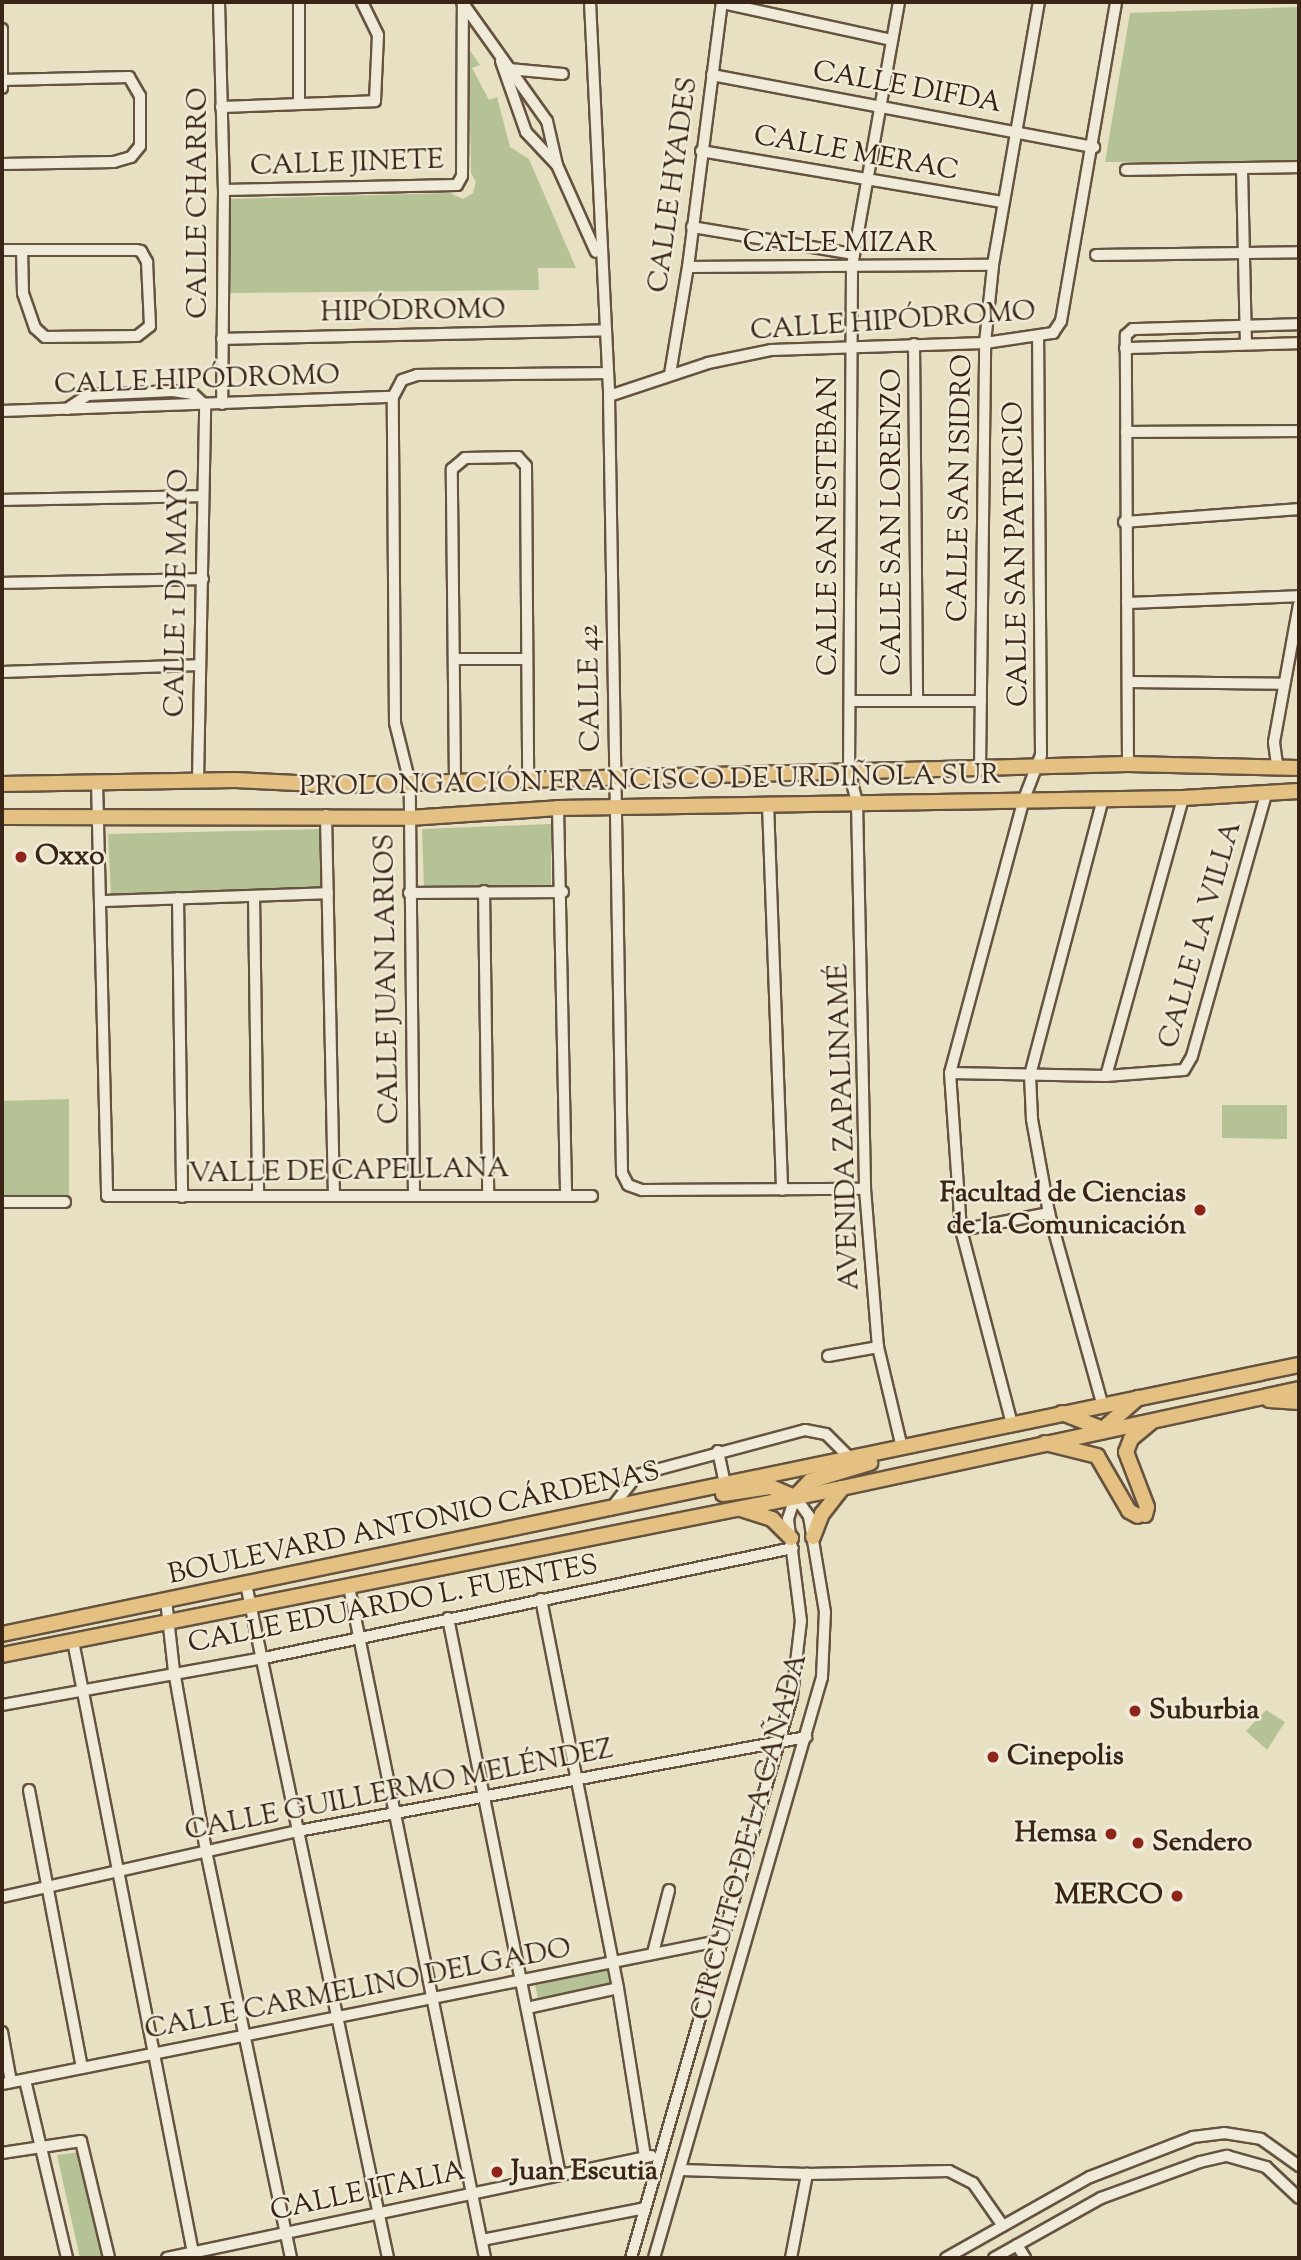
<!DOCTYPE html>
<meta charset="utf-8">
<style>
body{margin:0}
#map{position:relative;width:1301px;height:2260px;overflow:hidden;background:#e8e0c3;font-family:"Sorts Mill Goudy",serif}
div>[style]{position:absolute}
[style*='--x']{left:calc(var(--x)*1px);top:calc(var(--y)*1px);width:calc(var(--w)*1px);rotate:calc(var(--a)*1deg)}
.green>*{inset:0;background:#b4c295}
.roads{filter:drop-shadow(2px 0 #655340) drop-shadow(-2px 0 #655340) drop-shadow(0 2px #655340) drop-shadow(0 -2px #655340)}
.minor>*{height:10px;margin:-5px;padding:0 5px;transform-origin:5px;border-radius:5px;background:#f0ebd8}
.major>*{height:14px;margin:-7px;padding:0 7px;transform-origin:7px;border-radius:7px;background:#e4c082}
.dots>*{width:19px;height:19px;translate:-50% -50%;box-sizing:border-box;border:4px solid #f0ebd8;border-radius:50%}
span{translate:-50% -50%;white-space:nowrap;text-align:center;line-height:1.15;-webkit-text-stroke:5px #f0ebd8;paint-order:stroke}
.street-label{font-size:28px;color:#392415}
.poi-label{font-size:28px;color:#392415;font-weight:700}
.left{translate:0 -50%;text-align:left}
.right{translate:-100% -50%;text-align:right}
.frame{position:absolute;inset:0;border:4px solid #392415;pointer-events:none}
</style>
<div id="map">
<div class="green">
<div style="clip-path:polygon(1299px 7px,1299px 162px,1105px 162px,1130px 13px)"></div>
<div style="clip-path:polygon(469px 49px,480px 65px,472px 68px,489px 100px,497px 97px,510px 147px,529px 159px,576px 268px,538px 268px,539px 290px,225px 293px,227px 199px,450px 193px,463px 199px,473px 193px,476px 182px,471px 173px)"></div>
<div style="clip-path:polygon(551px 824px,551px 888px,424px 890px,422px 829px)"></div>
<div style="clip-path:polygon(321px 829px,322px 891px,111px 895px,108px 834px)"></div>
<div style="clip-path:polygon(69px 1099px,69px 1195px,2px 1197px,2px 1101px)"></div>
<div style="clip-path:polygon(1222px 1105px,1287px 1105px,1287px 1139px,1222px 1138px)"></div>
<div style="clip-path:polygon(1266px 1710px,1285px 1722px,1267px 1750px,1246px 1731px)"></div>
<div style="clip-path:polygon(607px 1970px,610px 1984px,538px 1998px,535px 1985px)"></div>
<div style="clip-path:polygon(81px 2152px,102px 2258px,80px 2258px,57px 2155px)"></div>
</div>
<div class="roads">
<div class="minor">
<div style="--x:219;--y:2;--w:188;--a:88.5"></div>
<div style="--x:224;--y:190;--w:214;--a:90.5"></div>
<div style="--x:299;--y:2;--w:102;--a:90"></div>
<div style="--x:462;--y:2;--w:146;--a:54.5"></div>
<div style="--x:547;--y:121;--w:45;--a:77.2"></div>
<div style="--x:557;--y:165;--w:95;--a:65.9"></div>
<div style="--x:590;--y:2;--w:394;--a:87.2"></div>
<div style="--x:609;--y:396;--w:777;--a:89.04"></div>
<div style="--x:622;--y:1173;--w:13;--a:63"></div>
<div style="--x:628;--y:1185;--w:15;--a:20"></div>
<div style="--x:642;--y:1190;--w:223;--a:-0.3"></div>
<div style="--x:899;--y:2;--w:269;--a:100.1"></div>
<div style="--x:852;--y:267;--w:505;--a:90.34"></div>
<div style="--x:849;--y:772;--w:31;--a:75"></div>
<div style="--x:857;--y:802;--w:387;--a:88.8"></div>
<div style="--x:865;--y:1189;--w:159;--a:85.3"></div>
<div style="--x:878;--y:1347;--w:104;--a:76.6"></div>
<div style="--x:722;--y:3;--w:174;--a:12.3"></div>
<div style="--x:2;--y:29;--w:59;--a:90"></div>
<div style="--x:501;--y:61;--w:75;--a:70.6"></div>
<div style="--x:526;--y:132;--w:45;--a:46.8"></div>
<div style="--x:509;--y:69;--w:54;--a:5.3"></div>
<div style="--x:712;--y:75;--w:389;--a:10.7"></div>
<div style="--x:2;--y:80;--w:127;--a:-1.4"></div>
<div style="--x:129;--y:77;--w:22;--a:60"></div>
<div style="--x:140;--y:96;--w:50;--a:90"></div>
<div style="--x:140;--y:146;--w:14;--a:129"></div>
<div style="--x:131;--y:157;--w:18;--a:164"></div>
<div style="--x:114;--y:162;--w:112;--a:179"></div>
<div style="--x:221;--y:107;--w:154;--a:-2.2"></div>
<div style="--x:375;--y:101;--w:66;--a:-87.4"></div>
<div style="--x:378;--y:35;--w:37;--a:-116"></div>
<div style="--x:701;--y:151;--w:307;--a:9.6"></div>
<div style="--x:1242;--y:169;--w:175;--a:88.7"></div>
<div style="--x:1126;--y:170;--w:173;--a:-1"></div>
<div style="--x:224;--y:190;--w:233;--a:-1.2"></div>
<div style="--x:457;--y:185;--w:10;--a:-61"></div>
<div style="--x:462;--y:176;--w:173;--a:-89.7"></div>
<div style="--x:692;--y:227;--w:164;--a:9.5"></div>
<div style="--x:2;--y:250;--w:134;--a:0"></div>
<div style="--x:136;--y:250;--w:5;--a:11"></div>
<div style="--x:141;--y:251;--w:13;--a:61"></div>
<div style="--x:147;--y:262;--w:64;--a:87.3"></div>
<div style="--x:150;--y:326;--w:16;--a:142"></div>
<div style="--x:137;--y:336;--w:92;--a:179.4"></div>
<div style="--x:45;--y:337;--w:13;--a:-138"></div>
<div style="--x:35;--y:328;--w:37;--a:-109"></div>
<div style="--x:23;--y:293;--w:43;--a:-91.3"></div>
<div style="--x:1096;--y:255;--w:203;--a:-0.8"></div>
<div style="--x:688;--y:267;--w:305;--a:-0.4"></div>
<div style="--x:222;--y:339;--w:383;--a:-1.3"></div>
<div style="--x:914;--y:344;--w:357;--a:89.5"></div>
<div style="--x:1125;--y:348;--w:174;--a:-1.6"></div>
<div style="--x:670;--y:374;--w:109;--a:-80.5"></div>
<div style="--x:688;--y:267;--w:267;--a:-82.7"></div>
<div style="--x:609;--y:396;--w:104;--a:-18.4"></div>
<div style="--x:708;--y:363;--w:64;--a:-11.7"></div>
<div style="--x:771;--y:350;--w:214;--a:-1.9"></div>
<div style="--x:985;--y:343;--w:69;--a:-8.4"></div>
<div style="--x:1053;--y:333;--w:14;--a:-56"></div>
<div style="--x:1061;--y:321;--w:324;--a:-80.2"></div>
<div style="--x:67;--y:409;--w:25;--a:-34"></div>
<div style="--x:88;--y:395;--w:85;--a:-2.7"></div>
<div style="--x:173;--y:391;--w:20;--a:9"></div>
<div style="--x:193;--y:394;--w:16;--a:43"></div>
<div style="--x:2;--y:411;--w:391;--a:-2.1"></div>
<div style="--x:1126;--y:432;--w:173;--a:-0.3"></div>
<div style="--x:2;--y:500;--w:201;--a:-1.1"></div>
<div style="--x:1124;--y:522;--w:175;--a:-4.2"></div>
<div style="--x:2;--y:583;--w:201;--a:-1.1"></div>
<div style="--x:1127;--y:603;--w:172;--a:-2.3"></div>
<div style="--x:454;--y:659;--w:73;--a:0"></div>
<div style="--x:2;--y:672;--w:197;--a:-2"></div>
<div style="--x:1130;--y:682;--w:153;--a:0.7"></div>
<div style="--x:852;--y:701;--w:129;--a:0"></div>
<div style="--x:1128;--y:764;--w:429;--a:-90.3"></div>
<div style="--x:1126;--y:335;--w:9;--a:-41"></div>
<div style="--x:1133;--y:329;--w:166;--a:-1.7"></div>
<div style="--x:1277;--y:764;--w:22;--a:-98"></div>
<div style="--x:1274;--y:742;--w:140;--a:-79.7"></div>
<div style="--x:980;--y:769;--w:426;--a:-89.3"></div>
<div style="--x:985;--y:343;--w:78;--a:-84.1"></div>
<div style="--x:993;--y:265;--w:267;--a:-80.1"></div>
<div style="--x:198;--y:781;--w:376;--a:-88.9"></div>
<div style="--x:455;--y:781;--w:312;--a:-90.6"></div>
<div style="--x:452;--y:469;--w:17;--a:-40"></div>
<div style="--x:465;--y:458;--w:53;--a:-1.1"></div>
<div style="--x:518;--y:457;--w:12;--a:48"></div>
<div style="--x:526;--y:466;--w:313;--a:89.6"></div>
<div style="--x:97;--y:782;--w:414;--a:88.6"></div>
<div style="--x:107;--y:1196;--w:485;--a:0"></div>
<div style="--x:768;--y:804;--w:386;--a:87.9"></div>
<div style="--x:558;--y:808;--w:385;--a:88.8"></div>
<div style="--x:326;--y:815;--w:380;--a:88.8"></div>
<div style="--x:484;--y:891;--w:302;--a:89.2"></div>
<div style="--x:409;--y:893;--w:154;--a:-0.4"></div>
<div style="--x:254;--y:896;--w:299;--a:89.2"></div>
<div style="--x:178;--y:898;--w:299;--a:89.2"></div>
<div style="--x:102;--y:901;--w:226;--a:-2"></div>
<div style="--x:950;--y:1073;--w:156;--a:1.1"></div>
<div style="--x:1106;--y:1076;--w:78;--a:-4.4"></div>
<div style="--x:1184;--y:1070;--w:16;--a:-60"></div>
<div style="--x:1192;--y:1056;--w:271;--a:-74.2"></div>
<div style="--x:1106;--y:1076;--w:288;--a:-74.5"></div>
<div style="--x:414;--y:1195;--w:412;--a:-90.6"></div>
<div style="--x:410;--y:783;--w:62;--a:-104"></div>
<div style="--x:395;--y:723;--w:326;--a:-90.4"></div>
<div style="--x:393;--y:397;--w:19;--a:-62"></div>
<div style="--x:402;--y:380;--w:16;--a:-18"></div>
<div style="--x:417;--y:375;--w:191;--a:-0.6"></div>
<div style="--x:2;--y:1202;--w:63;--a:0"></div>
<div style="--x:961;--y:1230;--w:90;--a:-10.9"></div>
<div style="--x:828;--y:1356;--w:51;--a:-10.2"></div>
<div style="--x:1102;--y:1403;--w:197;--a:-105.6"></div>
<div style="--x:1049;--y:1213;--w:96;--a:-100.3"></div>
<div style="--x:1032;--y:1119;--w:44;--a:-92.6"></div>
<div style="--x:1030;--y:1075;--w:286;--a:-75.2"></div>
<div style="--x:1012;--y:1424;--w:201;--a:-104.7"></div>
<div style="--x:961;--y:1230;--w:157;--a:-94"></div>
<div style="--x:950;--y:1073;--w:284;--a:-74.9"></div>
<div style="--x:1024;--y:799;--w:47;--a:-68.9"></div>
<div style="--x:1041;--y:755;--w:416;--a:-90.4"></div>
<div style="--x:718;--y:1451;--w:35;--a:78"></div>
<div style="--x:610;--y:1510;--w:44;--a:-52.4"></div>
<div style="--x:637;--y:1475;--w:174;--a:-15"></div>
<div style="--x:805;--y:1430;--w:21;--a:11"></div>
<div style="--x:826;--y:1434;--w:34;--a:45"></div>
<div style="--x:246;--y:1584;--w:689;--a:78.1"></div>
<div style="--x:349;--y:1587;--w:685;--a:78.54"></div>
<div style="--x:541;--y:1599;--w:397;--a:78.8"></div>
<div style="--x:618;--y:1988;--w:171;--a:80.9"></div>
<div style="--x:166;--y:1600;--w:71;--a:83.6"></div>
<div style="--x:174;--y:1671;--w:183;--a:79.9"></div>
<div style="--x:206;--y:1851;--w:416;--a:78.2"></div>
<div style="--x:448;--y:1618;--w:568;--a:78.63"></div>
<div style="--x:73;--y:1641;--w:629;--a:78.9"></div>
<div style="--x:2;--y:1705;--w:266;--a:-10.2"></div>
<div style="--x:264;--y:1658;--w:540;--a:-11.75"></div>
<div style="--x:29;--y:1790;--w:283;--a:79.2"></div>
<div style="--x:2;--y:1897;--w:303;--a:-12.6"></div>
<div style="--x:298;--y:1831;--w:517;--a:-10.48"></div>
<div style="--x:653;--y:1953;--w:65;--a:-75.7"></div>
<div style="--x:527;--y:2008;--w:93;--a:-12.4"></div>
<div style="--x:2;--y:2032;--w:51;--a:79.8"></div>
<div style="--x:25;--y:2080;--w:183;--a:76.7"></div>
<div style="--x:2;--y:2084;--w:735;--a:-11.29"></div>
<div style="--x:2;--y:2153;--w:80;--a:-8.6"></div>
<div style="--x:81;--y:2141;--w:120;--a:76.5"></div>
<div style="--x:681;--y:2170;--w:126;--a:1.8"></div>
<div style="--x:807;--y:2174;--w:142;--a:-1.2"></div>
<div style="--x:949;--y:2171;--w:27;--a:27"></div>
<div style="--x:973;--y:2183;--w:52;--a:55.1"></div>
<div style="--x:482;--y:2240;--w:166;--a:-11.1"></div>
<div style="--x:1017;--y:2245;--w:15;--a:58"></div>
<div style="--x:167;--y:2258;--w:495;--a:-11.9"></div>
<div style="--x:631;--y:2258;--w:585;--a:-74.01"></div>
<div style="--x:792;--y:1696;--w:76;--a:-83.2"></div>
<div style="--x:801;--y:1621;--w:103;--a:-97.3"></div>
<div style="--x:788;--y:1519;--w:23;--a:-72"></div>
<div style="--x:654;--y:2258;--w:605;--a:-73.87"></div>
<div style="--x:822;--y:1677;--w:65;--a:-87.4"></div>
<div style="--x:825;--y:1612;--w:97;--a:-99.5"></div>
<div style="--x:809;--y:1516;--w:24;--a:-126"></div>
<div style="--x:791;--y:2258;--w:86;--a:-79.2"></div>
<div style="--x:946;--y:2258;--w:165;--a:-29.4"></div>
<div style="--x:1090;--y:2177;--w:110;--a:-21.2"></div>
<div style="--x:1193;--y:2137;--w:31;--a:-7"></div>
<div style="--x:1224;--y:2133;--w:37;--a:9"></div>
<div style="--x:1261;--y:2139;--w:47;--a:35.4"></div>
<div style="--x:994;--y:2258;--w:123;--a:-29.3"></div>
<div style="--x:1101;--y:2198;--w:105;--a:-20"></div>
<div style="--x:1200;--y:2162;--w:28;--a:-13"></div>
<div style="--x:1227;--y:2156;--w:41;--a:15.8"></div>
<div style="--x:1266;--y:2167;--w:45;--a:43.2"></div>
</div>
<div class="major">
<div style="--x:2;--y:784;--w:233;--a:-1"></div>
<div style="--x:235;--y:780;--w:102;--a:2.8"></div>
<div style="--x:337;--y:785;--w:791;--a:-1.52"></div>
<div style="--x:1128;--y:764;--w:171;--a:1.3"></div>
<div style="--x:2;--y:817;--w:407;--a:0.1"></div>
<div style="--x:409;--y:818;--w:149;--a:-3.8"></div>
<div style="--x:558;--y:808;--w:625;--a:-0.92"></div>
<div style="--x:1183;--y:798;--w:116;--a:-3.5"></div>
<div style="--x:1269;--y:1400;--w:30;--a:4"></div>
<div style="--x:1062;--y:1413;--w:44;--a:21.3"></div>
<div style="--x:1103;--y:1429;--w:47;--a:-41.5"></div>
<div style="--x:1045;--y:1443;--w:54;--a:14"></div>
<div style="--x:1097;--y:1456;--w:64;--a:59.8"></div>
<div style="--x:1129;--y:1511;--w:10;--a:29"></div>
<div style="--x:723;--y:1494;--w:49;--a:-8.3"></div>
<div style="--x:771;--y:1487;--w:26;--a:23"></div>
<div style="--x:795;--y:1497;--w:22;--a:-47"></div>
<div style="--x:810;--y:1481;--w:63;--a:-16.7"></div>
<div style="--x:741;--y:1509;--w:33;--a:18"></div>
<div style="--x:772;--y:1519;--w:27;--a:45"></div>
<div style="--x:1145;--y:1515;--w:8;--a:-76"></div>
<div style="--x:1147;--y:1507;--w:59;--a:-110.9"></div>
<div style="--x:1126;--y:1452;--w:14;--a:-69"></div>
<div style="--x:1131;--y:1439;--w:26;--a:-40"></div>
<div style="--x:813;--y:1537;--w:25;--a:-69"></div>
<div style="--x:822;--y:1514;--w:33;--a:-52"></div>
<div style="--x:2;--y:1634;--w:1325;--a:-11.72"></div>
<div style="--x:2;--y:1655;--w:856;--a:-11.24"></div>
<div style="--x:842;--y:1488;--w:468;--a:-12.2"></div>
</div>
</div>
<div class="dots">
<div style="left:21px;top:857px;background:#8f2418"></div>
<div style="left:1200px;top:1210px;background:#8f2418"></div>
<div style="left:1135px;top:1711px;background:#8f2418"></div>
<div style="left:993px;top:1757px;background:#8f2418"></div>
<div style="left:1111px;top:1834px;background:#8f2418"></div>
<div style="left:1138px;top:1843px;background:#8f2418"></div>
<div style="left:1177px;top:1896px;background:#8f2418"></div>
<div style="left:497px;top:2172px;background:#8f2418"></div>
</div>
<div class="street-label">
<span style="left:907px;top:88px;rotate:10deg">CALLE DIFDA</span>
<span style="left:856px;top:154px;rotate:10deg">CALLE MERAC</span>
<span style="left:347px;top:164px;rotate:-2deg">CALLE JINETE</span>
<span style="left:674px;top:185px;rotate:-82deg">CALLE HYADES</span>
<span style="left:199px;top:203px;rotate:-90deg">CALLE CHARRO</span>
<span style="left:840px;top:244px">CALLE MIZAR</span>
<span style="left:413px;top:312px;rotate:-1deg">HIPÓDROMO</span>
<span style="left:893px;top:322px;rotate:-4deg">CALLE HIPÓDROMO</span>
<span style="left:197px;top:381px;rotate:-2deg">CALLE HIPÓDROMO</span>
<span style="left:961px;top:488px;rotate:-89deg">CALLE SAN ISIDRO</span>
<span style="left:893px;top:522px;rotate:-90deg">CALLE SAN LORENZO</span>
<span style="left:829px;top:526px;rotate:-90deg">CALLE SAN ESTEBAN</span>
<span style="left:1017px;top:554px;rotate:-91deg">CALLE SAN PATRICIO</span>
<span style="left:178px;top:593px;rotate:-89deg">CALLE 1 DE MAYO</span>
<span style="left:591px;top:688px;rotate:-91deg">CALLE 42</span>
<span style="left:650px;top:782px;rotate:-1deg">PROLONGACIÓN FRANCISCO DE URDIÑOLA SUR</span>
<span style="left:1201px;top:935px;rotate:-74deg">CALLE LA VILLA</span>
<span style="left:388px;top:979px;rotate:-91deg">CALLE JUAN LARIOS</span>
<span style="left:845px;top:1127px;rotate:-92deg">AVENIDA ZAPALINAMÉ</span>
<span style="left:349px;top:1172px;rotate:-1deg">VALLE DE CAPELLANA</span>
<span style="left:414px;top:1524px;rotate:-12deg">BOULEVARD ANTONIO CÁRDENAS</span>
<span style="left:393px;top:1605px;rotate:-11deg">CALLE EDUARDO L. FUENTES</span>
<span style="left:399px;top:1791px;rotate:-11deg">CALLE GUILLERMO MELÉNDEZ</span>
<span style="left:750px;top:1837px;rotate:-75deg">CIRCUITO DE LA CAÑADA</span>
<span style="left:358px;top:1990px;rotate:-11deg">CALLE CARMELINO DELGADO</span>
<span style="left:368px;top:2192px;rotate:-12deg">CALLE ITALIA</span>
</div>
<div class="poi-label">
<span class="left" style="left:35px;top:857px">Oxxo</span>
<span class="right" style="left:1186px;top:1210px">Facultad de Ciencias<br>de la Comunicación</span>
<span class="left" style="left:1149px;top:1711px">Suburbia</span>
<span class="left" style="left:1007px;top:1757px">Cinepolis</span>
<span class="right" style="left:1097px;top:1834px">Hemsa</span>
<span class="left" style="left:1152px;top:1843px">Sendero</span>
<span class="right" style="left:1163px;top:1896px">MERCO</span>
<span class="left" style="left:511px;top:2172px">Juan Escutia</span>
</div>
<div class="frame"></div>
</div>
